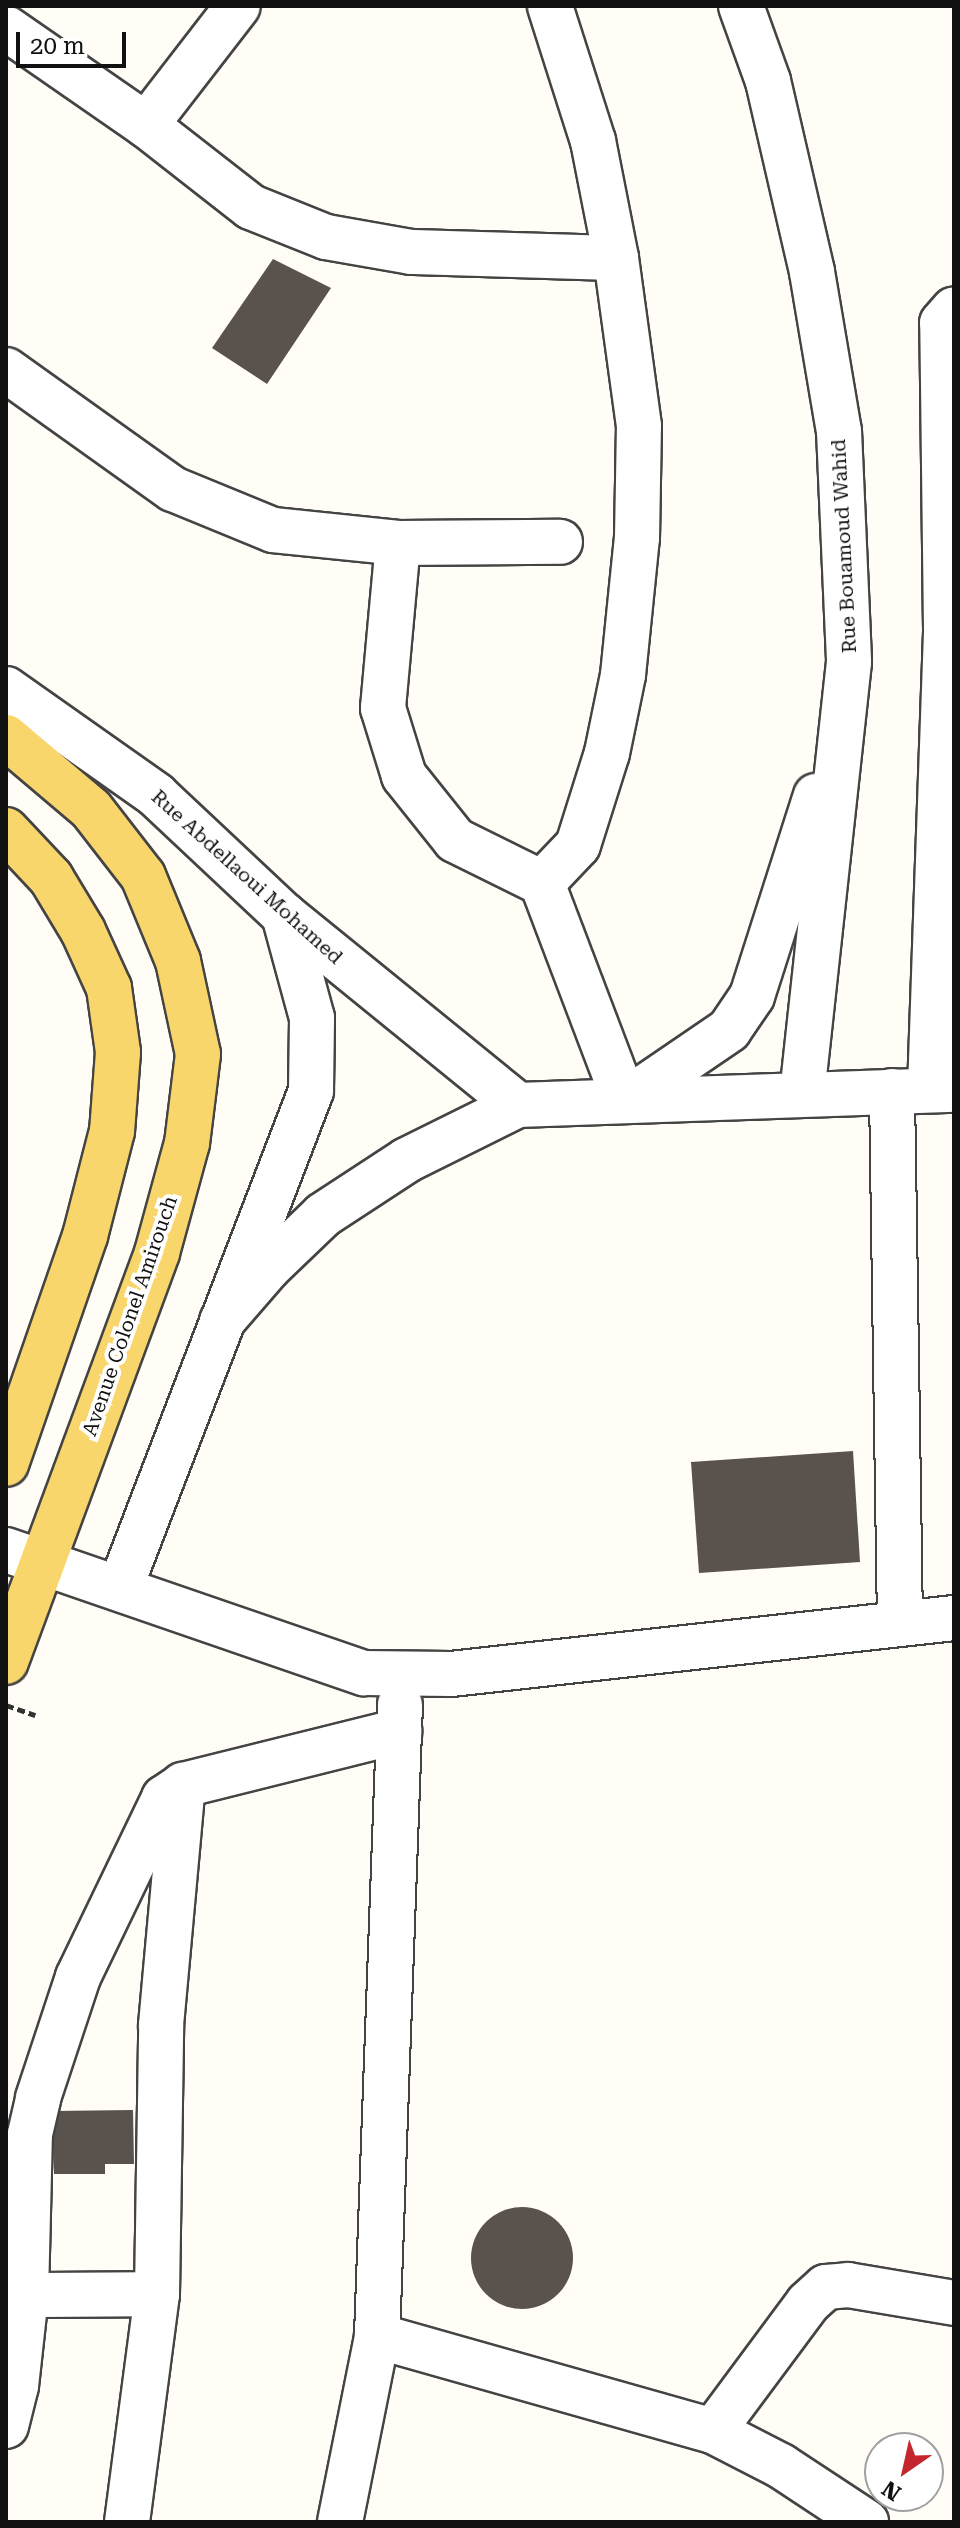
<!DOCTYPE html>
<style>
body{margin:0}
#map{position:relative;width:960px;height:2528px;overflow:hidden;background:#fffdf5;font-family:"Roboto Serif",serif}
div>[style]{position:absolute}
[style*='--x']{left:calc(var(--x)*1px);top:calc(var(--y)*1px);width:calc(var(--w)*1px);rotate:calc(var(--a)*1deg)}
.building>*{inset:0;background:#5a524d}
.round{border-radius:50%}
.path>*{height:5px;margin-top:-2.5px;transform-origin:0;background:repeating-linear-gradient(90deg,#333 0 8px,transparent 0 12px)}
.roads{filter:drop-shadow(2px 0 #444) drop-shadow(-2px 0 #444) drop-shadow(0 2px #444) drop-shadow(0 -2px #444)}
.minor>*{height:44px;margin:-22px;padding:0 22px;transform-origin:22px;border-radius:22px;background:#fff}
.primary>*{height:44px;margin:-22px;padding:0 22px;transform-origin:22px;border-radius:22px;background:#f9d66b}
span{translate:-50% -50%;white-space:nowrap;text-align:center;line-height:1.15;-webkit-text-stroke:8px #fff;paint-order:stroke}
.street-label{font-size:20px;color:#111}
.frame{position:absolute;inset:0;border:8px solid #111;pointer-events:none}
.north{position:absolute;left:864px;top:2432px;width:80px;height:80px;box-sizing:border-box;background:#fff;border:2px solid #a0a0a0;border-radius:50%;rotate:214deg;font-size:22px;font-weight:700;line-height:32px;text-align:center;color:#111}
.north::after{content:'';display:block;margin:auto;width:28px;height:36px;background:#c4262e;clip-path:polygon(50% 0,100% 100%,50% 72%,0 100%)}
.scale{position:absolute;left:16px;top:32px;width:110px;height:36px;box-sizing:border-box;border:4px solid #111;border-top:0;padding-left:10px;font-size:24px;line-height:28px;white-space:nowrap;color:#111;-webkit-text-stroke:6px #fff;paint-order:stroke}
</style>
<div id="map">
<div class="building">
<div style="clip-path:polygon(273px 259px,331px 288px,267px 384px,212px 348px)"></div>
<div style="clip-path:polygon(853px 1451px,860px 1562px,699px 1573px,691px 1462px)"></div>
<div style="clip-path:polygon(133px 2110px,134px 2164px,105px 2164px,105px 2174px,54px 2174px,53px 2111px)"></div>
<div class="round" style="left:471px;top:2207px;width:102px;height:102px"></div>
</div>
<div class="path">
<div style="--x:6;--y:1705;--w:31;--a:19"></div>
</div>
<div class="roads">
<div class="minor">
<div style="--x:741;--y:6;--w:80;--a:70.2"></div>
<div style="--x:768;--y:81;--w:196;--a:77"></div>
<div style="--x:812;--y:272;--w:161;--a:80.4"></div>
<div style="--x:839;--y:431;--w:231;--a:87.5"></div>
<div style="--x:849;--y:662;--w:435;--a:96.2"></div>
<div style="--x:6;--y:28;--w:170;--a:34.7"></div>
<div style="--x:146;--y:125;--w:133;--a:38"></div>
<div style="--x:251;--y:207;--w:81;--a:21.8"></div>
<div style="--x:326;--y:237;--w:86;--a:10"></div>
<div style="--x:411;--y:252;--w:205;--a:1.7"></div>
<div style="--x:146;--y:125;--w:150;--a:-52.3"></div>
<div style="--x:6;--y:370;--w:205;--a:35.5"></div>
<div style="--x:173;--y:489;--w:108;--a:22.3"></div>
<div style="--x:273;--y:530;--w:126;--a:5.9"></div>
<div style="--x:398;--y:543;--w:162;--a:-0.4"></div>
<div style="--x:398;--y:543;--w:166;--a:95.2"></div>
<div style="--x:383;--y:708;--w:71;--a:72.8"></div>
<div style="--x:404;--y:776;--w:82;--a:51.4"></div>
<div style="--x:455;--y:840;--w:97;--a:26.3"></div>
<div style="--x:542;--y:883;--w:52;--a:-46.5"></div>
<div style="--x:578;--y:845;--w:96;--a:-72.5"></div>
<div style="--x:607;--y:753;--w:80;--a:-78.4"></div>
<div style="--x:623;--y:675;--w:138;--a:-84.2"></div>
<div style="--x:637;--y:538;--w:112;--a:-89"></div>
<div style="--x:639;--y:426;--w:170;--a:-97.8"></div>
<div style="--x:616;--y:258;--w:119;--a:-101.1"></div>
<div style="--x:593;--y:141;--w:142;--a:-107.7"></div>
<div style="--x:6;--y:689;--w:184;--a:35.2"></div>
<div style="--x:156;--y:795;--w:175;--a:43.2"></div>
<div style="--x:284;--y:915;--w:301;--a:39.1"></div>
<div style="--x:542;--y:883;--w:233;--a:69.2"></div>
<div style="--x:625;--y:1101;--w:126;--a:-34.3"></div>
<div style="--x:729;--y:1030;--w:41;--a:-55.9"></div>
<div style="--x:752;--y:996;--w:210;--a:-72.3"></div>
<div style="--x:930;--y:1090;--w:461;--a:-88"></div>
<div style="--x:946;--y:629;--w:306;--a:-90.7"></div>
<div style="--x:942;--y:323;--w:18;--a:-49"></div>
<div style="--x:892;--y:1091;--w:532;--a:89.14"></div>
<div style="--x:222;--y:1321;--w:70;--a:-49"></div>
<div style="--x:268;--y:1268;--w:76;--a:-43.9"></div>
<div style="--x:323;--y:1215;--w:100;--a:-33.2"></div>
<div style="--x:407;--y:1160;--w:124;--a:-26.4"></div>
<div style="--x:518;--y:1105;--w:436;--a:-2"></div>
<div style="--x:6;--y:1550;--w:379;--a:19"></div>
<div style="--x:364;--y:1673;--w:87;--a:0.7"></div>
<div style="--x:451;--y:1674;--w:506;--a:-6.35"></div>
<div style="--x:120;--y:1588;--w:532;--a:-68.98"></div>
<div style="--x:311;--y:1091;--w:73;--a:-89.2"></div>
<div style="--x:312;--y:1018;--w:107;--a:-105.2"></div>
<div style="--x:26;--y:2295;--w:131;--a:-0.4"></div>
<div style="--x:377;--y:2336;--w:349;--a:15.8"></div>
<div style="--x:713;--y:2431;--w:76;--a:27.2"></div>
<div style="--x:781;--y:2466;--w:102;--a:33.4"></div>
<div style="--x:6;--y:2426;--w:41;--a:-76"></div>
<div style="--x:16;--y:2386;--w:92;--a:-83.7"></div>
<div style="--x:26;--y:2295;--w:161;--a:-88.6"></div>
<div style="--x:30;--y:2134;--w:37;--a:-77"></div>
<div style="--x:38;--y:2098;--w:127;--a:-71.7"></div>
<div style="--x:78;--y:1977;--w:199;--a:-64.3"></div>
<div style="--x:164;--y:1798;--w:23;--a:-34"></div>
<div style="--x:183;--y:1785;--w:223;--a:-14"></div>
<div style="--x:713;--y:2431;--w:159;--a:-53.4"></div>
<div style="--x:808;--y:2303;--w:24;--a:-42"></div>
<div style="--x:826;--y:2287;--w:22;--a:-5"></div>
<div style="--x:848;--y:2285;--w:108;--a:9.6"></div>
<div style="--x:127;--y:2522;--w:230;--a:-82.5"></div>
<div style="--x:157;--y:2294;--w:269;--a:-89.1"></div>
<div style="--x:161;--y:2025;--w:241;--a:-84.8"></div>
<div style="--x:340;--y:2522;--w:190;--a:-78.7"></div>
<div style="--x:377;--y:2336;--w:632;--a:-87.92"></div>
</div>
<div class="primary">
<div style="--x:6;--y:737;--w:111;--a:40.3"></div>
<div style="--x:91;--y:809;--w:85;--a:52.2"></div>
<div style="--x:143;--y:876;--w:92;--a:67.6"></div>
<div style="--x:178;--y:961;--w:95;--a:77.9"></div>
<div style="--x:198;--y:1054;--w:90;--a:97"></div>
<div style="--x:187;--y:1143;--w:114;--a:105.3"></div>
<div style="--x:157;--y:1253;--w:436;--a:110.3"></div>
<div style="--x:6;--y:830;--w:66;--a:46.8"></div>
<div style="--x:51;--y:878;--w:62;--a:58.9"></div>
<div style="--x:83;--y:931;--w:63;--a:65.5"></div>
<div style="--x:109;--y:988;--w:65;--a:82"></div>
<div style="--x:118;--y:1052;--w:79;--a:94.3"></div>
<div style="--x:112;--y:1131;--w:108;--a:104.4"></div>
<div style="--x:85;--y:1236;--w:241;--a:109.1"></div>
</div>
</div>
<div class="street-label">
<span style="left:844px;top:546px;rotate:-93deg">Rue Bouamoud Wahid</span>
<span style="left:247px;top:877px;rotate:42deg">Rue Abdellaoui Mohamed</span>
<span style="left:130px;top:1316px;rotate:-71deg">Avenue Colonel Amirouch</span>
</div>
<div class="frame"></div>
<div class="north">N</div>
<div class="scale">20 m</div>
</div>
